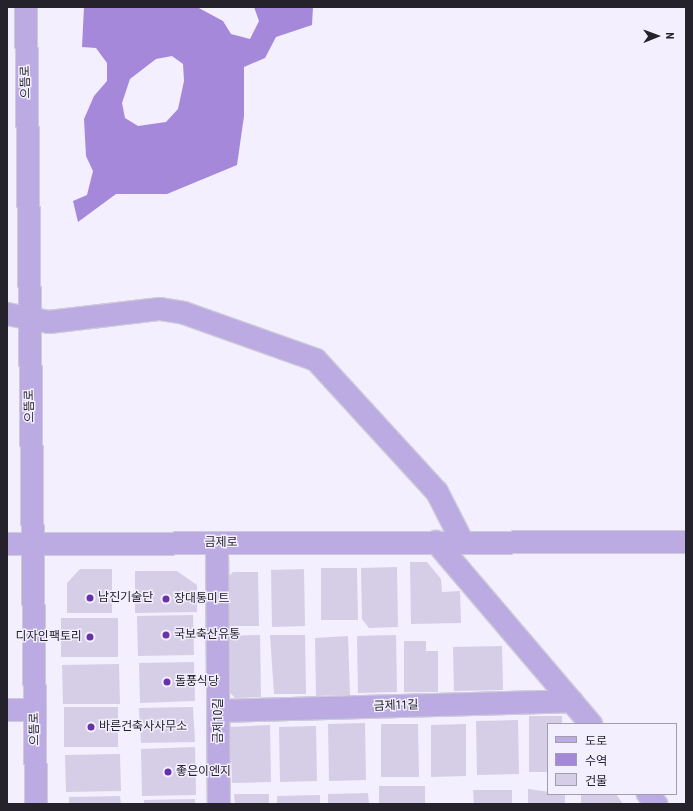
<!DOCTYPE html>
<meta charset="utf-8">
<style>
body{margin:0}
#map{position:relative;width:693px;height:811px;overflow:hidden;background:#f3effe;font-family:"Roboto Condensed","Noto Sans KR",sans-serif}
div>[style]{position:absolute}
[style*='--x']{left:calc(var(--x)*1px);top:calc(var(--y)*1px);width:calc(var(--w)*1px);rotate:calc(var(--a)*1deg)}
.water>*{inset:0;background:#a588da}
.building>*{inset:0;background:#d6cee7}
.roads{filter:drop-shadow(1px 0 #cecad8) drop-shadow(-1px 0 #cecad8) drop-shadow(0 1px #cecad8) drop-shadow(0 -1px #cecad8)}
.minor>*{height:22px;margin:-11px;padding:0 11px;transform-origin:11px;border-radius:11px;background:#bcaae2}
.dots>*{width:11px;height:11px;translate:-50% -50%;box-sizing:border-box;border:2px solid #f3effe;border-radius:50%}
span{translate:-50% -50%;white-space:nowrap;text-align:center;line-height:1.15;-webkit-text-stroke:3px #f3effe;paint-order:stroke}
.street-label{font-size:12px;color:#25222b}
.poi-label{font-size:12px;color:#25222b}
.left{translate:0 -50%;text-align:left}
.right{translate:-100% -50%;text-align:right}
.frame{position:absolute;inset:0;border:8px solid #25222b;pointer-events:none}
.legend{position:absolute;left:547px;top:723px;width:130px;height:72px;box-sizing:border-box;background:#f3effe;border:1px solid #a19daa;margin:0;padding:5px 7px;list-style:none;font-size:12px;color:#25222b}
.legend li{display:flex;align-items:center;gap:8px;height:20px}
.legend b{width:20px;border:1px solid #a19daa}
.north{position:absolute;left:637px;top:16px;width:40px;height:40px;-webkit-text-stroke:3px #f3effe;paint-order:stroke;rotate:89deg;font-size:11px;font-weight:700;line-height:16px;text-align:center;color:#25222b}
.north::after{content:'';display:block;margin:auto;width:14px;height:18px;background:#25222b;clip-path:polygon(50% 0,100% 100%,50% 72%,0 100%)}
</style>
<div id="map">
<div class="water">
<div style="clip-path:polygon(evenodd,84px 7px,197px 7px,223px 21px,231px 34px,250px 39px,259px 21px,254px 7px,313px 7px,312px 25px,276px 37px,265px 58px,244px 67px,244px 116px,237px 165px,167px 194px,116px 194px,78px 222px,73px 201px,87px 195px,93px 171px,86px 156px,84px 119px,94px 96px,107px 81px,107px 63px,96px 48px,82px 47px,84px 7px,172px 56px,183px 64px,184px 81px,178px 109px,166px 122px,138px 126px,125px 118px,122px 103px,130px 79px,156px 59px,172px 56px)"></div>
</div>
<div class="building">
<div style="clip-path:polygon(410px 562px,427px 562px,441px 579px,442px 592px,460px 591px,461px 623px,411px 624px)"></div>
<div style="clip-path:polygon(397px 567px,398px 627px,369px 628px,362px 619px,361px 568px)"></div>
<div style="clip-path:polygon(321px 568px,357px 568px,358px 620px,321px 620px)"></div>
<div style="clip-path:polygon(80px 569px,112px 569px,112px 613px,67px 613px,67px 583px)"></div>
<div style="clip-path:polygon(304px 569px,305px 626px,272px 627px,271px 570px)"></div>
<div style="clip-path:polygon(135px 571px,177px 571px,197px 585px,197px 612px,135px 613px)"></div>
<div style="clip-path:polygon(233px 572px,258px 572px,259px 626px,225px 626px,223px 582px)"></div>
<div style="clip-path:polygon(193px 615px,194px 655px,138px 656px,137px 616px)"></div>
<div style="clip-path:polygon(61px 618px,118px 618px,118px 657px,61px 657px)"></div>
<div style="clip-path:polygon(260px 635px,261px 697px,235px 698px,224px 686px,223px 636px)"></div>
<div style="clip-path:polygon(270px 635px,305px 635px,306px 694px,274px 694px)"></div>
<div style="clip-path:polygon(396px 635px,397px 692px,358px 693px,357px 636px)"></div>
<div style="clip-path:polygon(348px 636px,350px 695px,316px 696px,315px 638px)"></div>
<div style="clip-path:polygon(404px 641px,426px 641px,426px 651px,438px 651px,438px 692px,404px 692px)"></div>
<div style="clip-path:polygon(502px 646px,503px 690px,454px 691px,453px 647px)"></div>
<div style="clip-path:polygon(194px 662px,195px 701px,140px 703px,139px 663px)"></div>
<div style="clip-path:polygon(119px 664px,120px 704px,63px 704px,62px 665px)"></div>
<div style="clip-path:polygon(64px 707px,118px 707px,118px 747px,64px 747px)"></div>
<div style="clip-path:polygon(193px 707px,195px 742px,141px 743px,139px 708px)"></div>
<div style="clip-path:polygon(529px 716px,562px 716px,562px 724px,548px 724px,548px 772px,529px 772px)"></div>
<div style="clip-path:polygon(518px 720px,519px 774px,477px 775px,476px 721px)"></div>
<div style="clip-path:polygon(365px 723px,366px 780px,329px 781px,328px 724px)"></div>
<div style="clip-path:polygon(381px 724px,418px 724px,419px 777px,381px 777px)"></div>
<div style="clip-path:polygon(466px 724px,466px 776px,431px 777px,431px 725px)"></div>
<div style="clip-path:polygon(270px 725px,271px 782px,232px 783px,230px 727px)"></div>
<div style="clip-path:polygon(316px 726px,317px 781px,280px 782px,279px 727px)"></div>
<div style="clip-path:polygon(195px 747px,196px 795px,142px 796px,141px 749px)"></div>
<div style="clip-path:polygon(120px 754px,121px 791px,66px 792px,65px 755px)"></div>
<div style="clip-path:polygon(379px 786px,425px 786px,425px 804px,379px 804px)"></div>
<div style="clip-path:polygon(528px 789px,565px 794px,565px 804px,528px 804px)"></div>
<div style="clip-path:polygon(473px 790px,512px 790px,512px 804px,474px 804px)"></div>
<div style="clip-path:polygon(368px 793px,369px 804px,328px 804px,328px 794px)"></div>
<div style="clip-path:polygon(234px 794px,269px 794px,269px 804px,235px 804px)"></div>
<div style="clip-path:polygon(581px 794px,616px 794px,623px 804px,581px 804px)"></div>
<div style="clip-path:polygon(320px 795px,320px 804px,277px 804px,277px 796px)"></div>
<div style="clip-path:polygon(120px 796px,121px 804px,69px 804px,69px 797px)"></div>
<div style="clip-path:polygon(195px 799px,195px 804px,144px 804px,144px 800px)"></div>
</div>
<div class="roads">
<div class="minor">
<div style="--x:26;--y:7;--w:797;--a:89.28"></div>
<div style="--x:7;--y:314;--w:43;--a:10.8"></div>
<div style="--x:49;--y:322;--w:112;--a:-6.7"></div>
<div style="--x:160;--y:309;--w:24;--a:9"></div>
<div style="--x:184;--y:313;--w:140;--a:19.6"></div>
<div style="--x:316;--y:360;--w:179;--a:47.5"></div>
<div style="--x:437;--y:492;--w:55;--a:63"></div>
<div style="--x:436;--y:542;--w:239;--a:49.6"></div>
<div style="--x:217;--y:543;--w:261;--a:89.6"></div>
<div style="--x:7;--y:544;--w:679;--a:-0.17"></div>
<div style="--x:7;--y:710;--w:27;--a:0"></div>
<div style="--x:219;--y:711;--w:353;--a:-1.6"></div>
<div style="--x:648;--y:794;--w:13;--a:51"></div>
</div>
</div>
<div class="dots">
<div style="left:90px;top:598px;background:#6833aa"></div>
<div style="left:166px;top:599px;background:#6833aa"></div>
<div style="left:166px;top:635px;background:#6833aa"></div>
<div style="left:90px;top:637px;background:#6833aa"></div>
<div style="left:167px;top:682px;background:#6833aa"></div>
<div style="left:91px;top:727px;background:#6833aa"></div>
<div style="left:168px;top:772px;background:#6833aa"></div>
</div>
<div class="street-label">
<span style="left:26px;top:82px;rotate:-91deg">으뜸로</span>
<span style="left:30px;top:406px;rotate:-91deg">으뜸로</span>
<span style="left:221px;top:543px">금제로</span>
<span style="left:396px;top:706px;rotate:-2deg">금제11길</span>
<span style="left:219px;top:721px;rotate:-90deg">금제10길</span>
<span style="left:35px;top:729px;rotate:-91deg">으뜸로</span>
</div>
<div class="poi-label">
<span class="left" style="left:98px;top:598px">남진기술단</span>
<span class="left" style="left:174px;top:599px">장대통미트</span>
<span class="left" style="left:174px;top:635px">국보축산유통</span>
<span class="right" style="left:82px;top:637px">디자인팩토리</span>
<span class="left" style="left:175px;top:682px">돌풍식당</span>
<span class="left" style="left:99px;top:727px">바른건축사사무소</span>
<span class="left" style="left:176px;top:772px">좋은이엔지</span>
</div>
<div class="frame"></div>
<ul class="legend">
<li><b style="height:5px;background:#bcaae2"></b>도로</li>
<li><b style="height:11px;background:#a588da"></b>수역</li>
<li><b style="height:11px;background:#d6cee7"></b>건물</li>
</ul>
<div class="north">N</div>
</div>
